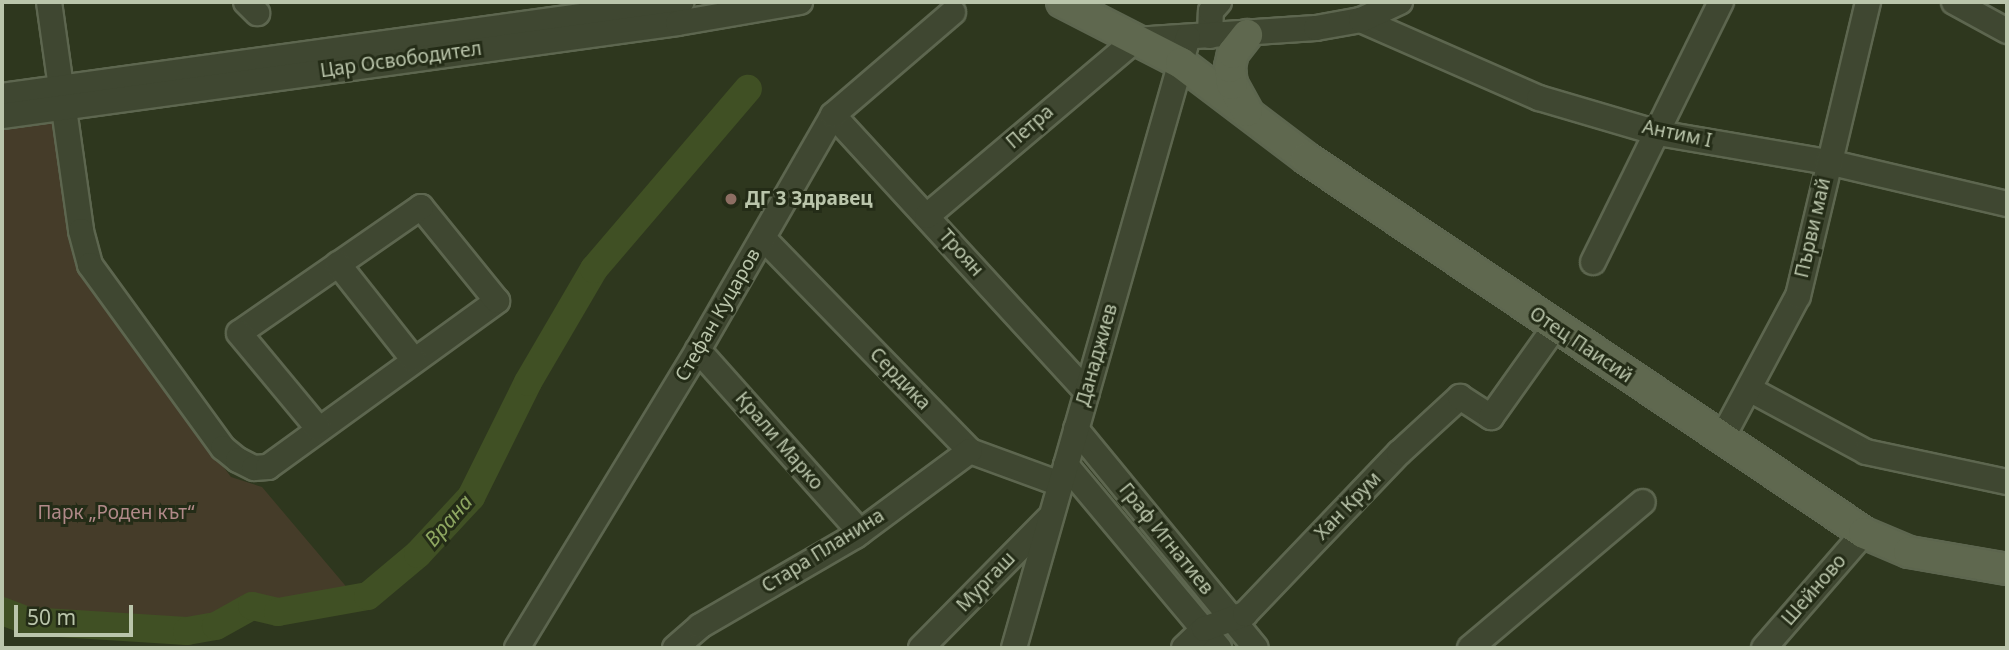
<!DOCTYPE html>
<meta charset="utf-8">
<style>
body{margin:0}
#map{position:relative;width:2009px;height:650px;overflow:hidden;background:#2e371e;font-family:"Noto Sans",sans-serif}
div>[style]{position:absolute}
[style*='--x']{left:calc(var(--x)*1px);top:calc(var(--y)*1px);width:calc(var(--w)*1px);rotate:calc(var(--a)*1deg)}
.green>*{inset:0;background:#453c29}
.river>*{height:28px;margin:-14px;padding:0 14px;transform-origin:14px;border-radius:14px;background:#405024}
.roads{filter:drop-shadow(2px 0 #5d664f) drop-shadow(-2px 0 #5d664f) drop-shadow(0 2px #5d664f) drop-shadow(0 -2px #5d664f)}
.minor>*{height:24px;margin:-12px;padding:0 12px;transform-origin:12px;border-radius:12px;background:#3f4731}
.major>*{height:30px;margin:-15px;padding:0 15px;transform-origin:15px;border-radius:15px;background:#5f684f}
.dots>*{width:19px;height:19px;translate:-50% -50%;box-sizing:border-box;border:4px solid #242c17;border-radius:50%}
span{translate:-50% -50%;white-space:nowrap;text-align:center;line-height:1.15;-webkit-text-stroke:6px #242c17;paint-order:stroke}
.street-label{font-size:19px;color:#bac5ab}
.poi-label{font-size:19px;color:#bac5ab;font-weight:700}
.left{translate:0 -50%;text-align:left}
.park-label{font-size:19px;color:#b08988}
.water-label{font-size:21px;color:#8ea761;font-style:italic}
.frame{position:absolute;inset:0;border:4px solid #bac5ab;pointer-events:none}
.scale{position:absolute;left:14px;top:605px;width:119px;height:32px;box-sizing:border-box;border:4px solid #bac5ab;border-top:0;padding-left:9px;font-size:21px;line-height:24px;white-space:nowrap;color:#bac5ab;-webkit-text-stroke:5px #242c17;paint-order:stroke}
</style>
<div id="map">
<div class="green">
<div style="clip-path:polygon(61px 114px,77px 268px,231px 477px,262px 487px,355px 597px,175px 626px,111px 628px,2px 607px,2px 123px)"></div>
</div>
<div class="river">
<div style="--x:2;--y:611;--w:28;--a:21"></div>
<div style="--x:28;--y:621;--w:159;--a:3.6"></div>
<div style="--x:187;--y:631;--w:29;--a:-10"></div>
<div style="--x:216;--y:626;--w:41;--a:-29.1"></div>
<div style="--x:252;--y:606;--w:27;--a:13"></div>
<div style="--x:278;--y:612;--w:91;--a:-10.1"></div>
<div style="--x:368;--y:596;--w:65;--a:-40"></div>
<div style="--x:418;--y:554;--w:78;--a:-47.1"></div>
<div style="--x:471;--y:497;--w:128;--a:-63.6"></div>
<div style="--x:528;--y:382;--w:131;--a:-59.7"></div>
<div style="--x:594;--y:269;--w:237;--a:-49.5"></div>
</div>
<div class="roads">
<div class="minor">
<div style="--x:49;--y:2;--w:231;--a:82"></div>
<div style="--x:81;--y:231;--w:35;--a:75"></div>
<div style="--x:90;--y:265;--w:226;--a:54"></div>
<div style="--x:223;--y:448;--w:19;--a:39"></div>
<div style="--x:238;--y:460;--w:18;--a:27"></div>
<div style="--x:254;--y:468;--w:14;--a:-4"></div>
<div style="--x:268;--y:467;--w:283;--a:-35.9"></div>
<div style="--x:497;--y:301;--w:121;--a:-129"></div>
<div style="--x:421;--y:207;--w:221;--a:145.3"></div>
<div style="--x:239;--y:333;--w:124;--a:50.3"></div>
<div style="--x:246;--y:2;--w:16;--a:45"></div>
<div style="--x:1954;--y:2;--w:60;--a:28.7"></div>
<div style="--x:1361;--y:20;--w:194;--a:23.7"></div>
<div style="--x:1539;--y:98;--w:124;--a:16.4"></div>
<div style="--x:1658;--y:133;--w:172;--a:9.7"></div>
<div style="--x:1828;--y:162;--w:184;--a:13.2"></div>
<div style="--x:1210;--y:36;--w:25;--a:-88"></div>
<div style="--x:1211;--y:11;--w:12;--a:-48"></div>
<div style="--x:2;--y:96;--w:686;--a:-7.87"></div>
<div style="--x:833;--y:115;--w:376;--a:47.5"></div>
<div style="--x:2;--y:116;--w:682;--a:-7.83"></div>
<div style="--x:678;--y:23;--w:124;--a:-9.8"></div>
<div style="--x:927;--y:216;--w:272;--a:-40.2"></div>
<div style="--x:1135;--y:40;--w:181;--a:-3.8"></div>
<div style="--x:1316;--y:28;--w:46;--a:-10.1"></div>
<div style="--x:1361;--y:20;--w:43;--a:-24.8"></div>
<div style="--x:763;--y:238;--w:297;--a:45.8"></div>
<div style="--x:970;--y:451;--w:96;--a:20.1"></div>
<div style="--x:1593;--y:262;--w:290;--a:-63.8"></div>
<div style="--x:338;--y:264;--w:121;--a:51.7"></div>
<div style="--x:698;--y:350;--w:244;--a:48.3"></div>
<div style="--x:1749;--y:389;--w:133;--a:28.3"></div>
<div style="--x:1866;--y:452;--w:144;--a:12"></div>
<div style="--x:1076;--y:429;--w:283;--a:50.6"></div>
<div style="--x:1721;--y:440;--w:163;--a:-61.9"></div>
<div style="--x:1798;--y:296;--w:302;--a:-76.6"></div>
<div style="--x:1066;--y:465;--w:239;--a:50.1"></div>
<div style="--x:517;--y:648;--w:349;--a:-58.7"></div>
<div style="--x:698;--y:350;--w:271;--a:-60.1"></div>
<div style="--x:833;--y:115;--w:158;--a:-40.6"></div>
<div style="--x:675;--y:648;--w:33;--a:-41"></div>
<div style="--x:700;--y:626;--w:179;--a:-30.1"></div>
<div style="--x:855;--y:536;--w:143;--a:-36.5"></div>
<div style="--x:921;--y:648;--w:181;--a:-45.4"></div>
<div style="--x:1014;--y:648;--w:635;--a:-74.1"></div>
<div style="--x:1184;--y:648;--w:28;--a:-44"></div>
<div style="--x:1204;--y:629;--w:44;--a:-20.1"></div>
<div style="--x:1245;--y:614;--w:223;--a:-46.3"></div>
<div style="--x:1399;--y:453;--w:83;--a:-42.6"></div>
<div style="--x:1460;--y:397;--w:37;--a:33"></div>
<div style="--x:1491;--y:417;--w:110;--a:-54.6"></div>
<div style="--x:1470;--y:648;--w:226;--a:-40.2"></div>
<div style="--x:1764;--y:648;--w:152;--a:-49"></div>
</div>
<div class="major">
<div style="--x:1062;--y:2;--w:134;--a:27.1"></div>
<div style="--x:1181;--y:63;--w:157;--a:37.2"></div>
<div style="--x:1306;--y:158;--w:672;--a:33.9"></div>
<div style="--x:1864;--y:533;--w:49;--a:22.9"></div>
<div style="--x:1909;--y:552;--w:99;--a:9.8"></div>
<div style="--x:1247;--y:111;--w:31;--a:-119"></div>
<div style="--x:1232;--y:84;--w:17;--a:-97"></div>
<div style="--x:1230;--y:67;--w:14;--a:-78"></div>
<div style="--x:1233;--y:53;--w:23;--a:-52"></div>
</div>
</div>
<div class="dots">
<div style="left:731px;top:199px;background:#8d6e63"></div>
</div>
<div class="street-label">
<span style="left:401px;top:60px;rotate:-8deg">Цар Освободител</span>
<span style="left:1030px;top:127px;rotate:-41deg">Петра</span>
<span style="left:1677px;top:134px;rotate:12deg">Антим I</span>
<span style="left:1813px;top:228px;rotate:-77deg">Първи май</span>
<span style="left:961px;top:253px;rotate:48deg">Троян</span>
<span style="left:718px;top:315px;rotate:-60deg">Стефан Куцаров</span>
<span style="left:1581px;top:345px;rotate:34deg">Отец Паисий</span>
<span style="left:1097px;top:355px;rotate:-74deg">Данаджиев</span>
<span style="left:900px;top:379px;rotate:46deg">Сердика</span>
<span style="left:779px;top:441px;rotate:49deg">Крали Марко</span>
<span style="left:1348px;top:506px;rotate:-46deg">Хан Крум</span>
<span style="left:1166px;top:539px;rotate:51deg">Граф Игнатиев</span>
<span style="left:823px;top:551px;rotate:-32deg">Стара Планина</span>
<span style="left:986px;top:582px;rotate:-46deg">Мургаш</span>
<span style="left:1814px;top:590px;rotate:-49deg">Шейново</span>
</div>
<div class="poi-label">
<span class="left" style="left:745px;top:199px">ДГ 3 Здравец</span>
</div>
<div class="park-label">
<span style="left:116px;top:513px">Парк „Роден кът“</span>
</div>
<div class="water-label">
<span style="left:448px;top:520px;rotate:-49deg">Врана</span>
</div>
<div class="frame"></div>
<div class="scale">50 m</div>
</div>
